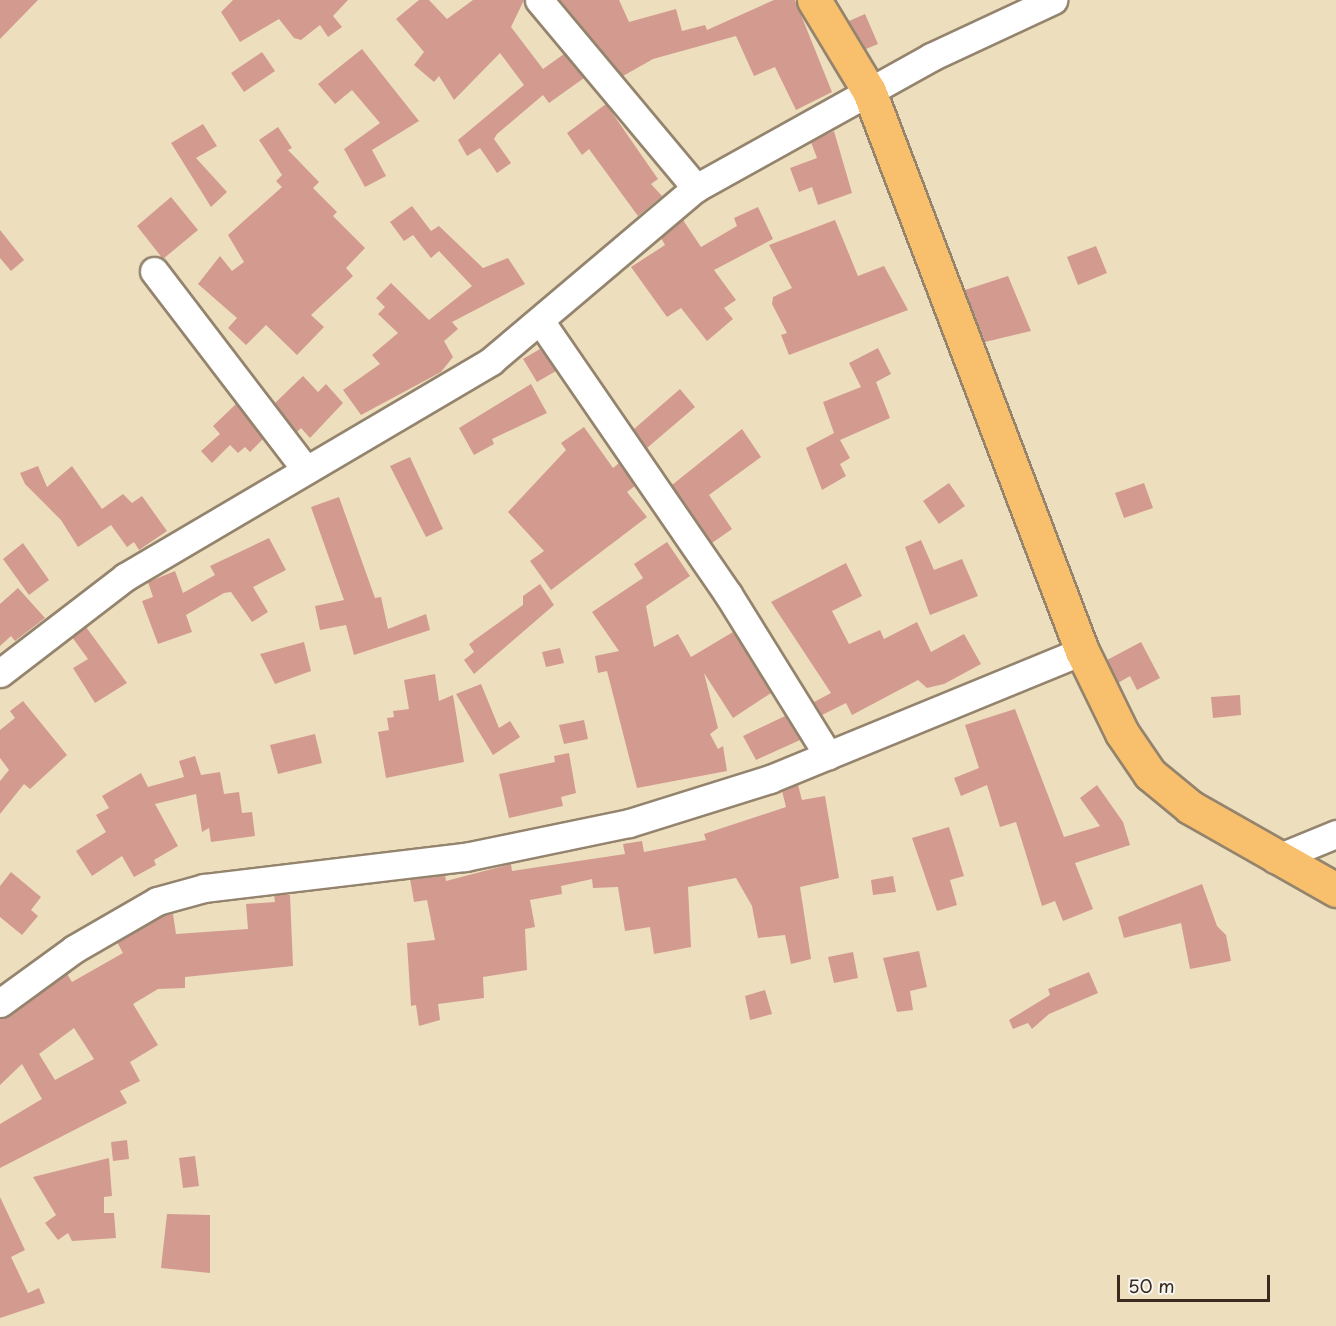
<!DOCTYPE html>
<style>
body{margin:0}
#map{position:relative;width:1336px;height:1326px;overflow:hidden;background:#eddfbd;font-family:"Playpen Sans",sans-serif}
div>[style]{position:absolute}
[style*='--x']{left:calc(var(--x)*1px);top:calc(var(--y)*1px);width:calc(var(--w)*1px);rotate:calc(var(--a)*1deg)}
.building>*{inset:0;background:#d39a90}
.roads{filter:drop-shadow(2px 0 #94846e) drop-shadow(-2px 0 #94846e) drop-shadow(0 2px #94846e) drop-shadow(0 -2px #94846e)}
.minor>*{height:27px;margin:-13.5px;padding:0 13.5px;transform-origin:13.5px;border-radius:13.5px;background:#fff}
.major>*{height:33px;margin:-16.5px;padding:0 16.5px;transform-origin:16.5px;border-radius:16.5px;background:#f8bf6c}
span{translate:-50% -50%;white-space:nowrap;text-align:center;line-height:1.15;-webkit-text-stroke:4.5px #f6f6f2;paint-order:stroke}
.scale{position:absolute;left:1117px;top:1275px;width:153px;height:27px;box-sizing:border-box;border:3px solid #3b2a1e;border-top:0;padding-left:8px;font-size:18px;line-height:21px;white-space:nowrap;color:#3b2a1e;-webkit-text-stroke:4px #f6f6f2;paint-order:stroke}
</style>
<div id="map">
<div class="building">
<div style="clip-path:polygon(0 0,38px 0,0 39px)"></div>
<div style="clip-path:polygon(233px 0,348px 0,333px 16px,342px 27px,328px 37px,320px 25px,301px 40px,294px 38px,279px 19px,240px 42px,221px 12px)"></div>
<div style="clip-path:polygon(419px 0,429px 0,447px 19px,473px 0,524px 0,511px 27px,543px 69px,564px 54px,584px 78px,549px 103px,543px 95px,497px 134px,494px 139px,511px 163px,497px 173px,480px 148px,467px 156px,458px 140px,524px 85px,500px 53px,454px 100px,439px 76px,434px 82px,414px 65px,424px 52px,396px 19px)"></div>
<div style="clip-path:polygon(560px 0,619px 0,629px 22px,676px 9px,682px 31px,705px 25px,707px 30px,774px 0,795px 0,832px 92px,796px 110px,775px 67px,754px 76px,736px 36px,653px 59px,623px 76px)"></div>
<div style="clip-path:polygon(865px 14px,878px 44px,866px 49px,849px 21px)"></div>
<div style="clip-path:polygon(362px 49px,419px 121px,372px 150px,386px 176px,365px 187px,344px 149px,380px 123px,352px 90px,335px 104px,318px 84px)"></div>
<div style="clip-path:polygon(262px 52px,275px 71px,244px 92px,231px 73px)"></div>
<div style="clip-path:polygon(606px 104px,658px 179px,651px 184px,662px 196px,638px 216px,589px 149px,582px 155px,567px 133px)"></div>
<div style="clip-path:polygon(203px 124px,217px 146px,196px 158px,227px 192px,211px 207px,171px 143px)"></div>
<div style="clip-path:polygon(278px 127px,292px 148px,288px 150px,319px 182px,313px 188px,337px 212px,333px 216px,365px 248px,346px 268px,353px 276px,311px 315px,324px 327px,297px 355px,266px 325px,246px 345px,228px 328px,237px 318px,198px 284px,220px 256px,232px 271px,244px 262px,228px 235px,282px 187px,276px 181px,282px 175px,259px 140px)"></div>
<div style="clip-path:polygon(834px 131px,852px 193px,818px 205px,812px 187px,799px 192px,790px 168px,817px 158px,811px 142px)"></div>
<div style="clip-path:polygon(171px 197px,198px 230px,163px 259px,137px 226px)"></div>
<div style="clip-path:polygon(412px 206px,431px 231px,439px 226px,483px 268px,508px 258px,525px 284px,452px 322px,458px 329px,444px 341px,453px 357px,441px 372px,361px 415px,343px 390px,380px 364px,372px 355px,398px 333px,378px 314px,385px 307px,376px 298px,391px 283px,429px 320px,472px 286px,439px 251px,431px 258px,413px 235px,404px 241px,390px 222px)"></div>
<div style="clip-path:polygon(758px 207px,773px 239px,714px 270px,736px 300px,724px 308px,733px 319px,707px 341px,681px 308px,667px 317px,631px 267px,665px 245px,661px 238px,683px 220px,701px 247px,737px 226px,734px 218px)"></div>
<div style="clip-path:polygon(835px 220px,858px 276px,884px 266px,908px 310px,789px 355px,781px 335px,787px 333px,772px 304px,773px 297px,792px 288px,769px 245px)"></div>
<div style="clip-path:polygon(0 230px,24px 260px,11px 271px,0 258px)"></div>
<div style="clip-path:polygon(1096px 246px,1107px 273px,1078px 285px,1067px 257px)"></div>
<div style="clip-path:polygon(1008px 276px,1031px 331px,985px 342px,965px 290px)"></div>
<div style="clip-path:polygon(878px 348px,891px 374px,876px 382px,890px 418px,840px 440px,850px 458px,840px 464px,846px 476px,822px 490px,806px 448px,834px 433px,823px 402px,861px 387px,849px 363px)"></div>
<div style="clip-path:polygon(540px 349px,556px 371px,537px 382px,523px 359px)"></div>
<div style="clip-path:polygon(303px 376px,318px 392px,326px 384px,343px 403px,310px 438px,301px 428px,297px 432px,275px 403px)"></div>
<div style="clip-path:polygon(531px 384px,547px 413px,492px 439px,494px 444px,474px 455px,459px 428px)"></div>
<div style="clip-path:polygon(680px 389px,695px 407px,647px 448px,634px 429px)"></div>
<div style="clip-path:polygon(236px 404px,263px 439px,250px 452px,245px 447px,238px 453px,230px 445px,212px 463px,201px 451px,220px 434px,213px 426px)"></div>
<div style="clip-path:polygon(584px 427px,613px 468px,619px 463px,635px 486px,627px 492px,647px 517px,551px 590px,530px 561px,544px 551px,508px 512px,566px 450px,561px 443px)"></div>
<div style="clip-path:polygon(742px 429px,761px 457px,709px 495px,732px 529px,712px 543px,672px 485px)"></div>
<div style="clip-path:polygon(410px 457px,443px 529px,426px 537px,390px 466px)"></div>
<div style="clip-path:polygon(38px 466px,47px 487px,72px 466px,102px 509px,123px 494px,132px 503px,142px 496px,167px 531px,139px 550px,134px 542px,127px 547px,111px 525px,78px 547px,61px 520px,25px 484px,20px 473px)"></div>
<div style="clip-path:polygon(949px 483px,965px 506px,939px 524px,923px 501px)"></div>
<div style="clip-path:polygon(1144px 483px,1153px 508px,1124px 518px,1115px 493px)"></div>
<div style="clip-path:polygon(339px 497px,375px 598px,381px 597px,388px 629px,426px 614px,430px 630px,354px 655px,346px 625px,320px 630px,315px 606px,344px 600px,311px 507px)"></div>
<div style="clip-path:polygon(269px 538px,286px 570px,253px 587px,268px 612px,252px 622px,231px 592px,224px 593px,186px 615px,192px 632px,158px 644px,142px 601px,153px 597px,148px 582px,175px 571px,183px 593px,215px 575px,210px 566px)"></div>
<div style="clip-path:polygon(921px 540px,934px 570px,962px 559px,978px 596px,930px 615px,905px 547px)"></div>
<div style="clip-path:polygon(667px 542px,690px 576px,646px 606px,654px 647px,678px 634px,691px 657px,733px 632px,771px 693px,733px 718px,704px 673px,718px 728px,710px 734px,718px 749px,723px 746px,727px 771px,637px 788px,607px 671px,598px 673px,595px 656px,619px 651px,592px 612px,643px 578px,634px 564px)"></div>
<div style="clip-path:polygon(23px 543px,49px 580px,29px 595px,3px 559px)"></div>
<div style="clip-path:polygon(846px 563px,862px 596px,832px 611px,849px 644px,880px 630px,884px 639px,917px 622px,931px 652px,964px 634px,981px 664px,944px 684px,927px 688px,918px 680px,852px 715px,846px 703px,822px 715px,814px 702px,831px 693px,771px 602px)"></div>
<div style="clip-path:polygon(540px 584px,554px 605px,474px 674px,464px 660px,474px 652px,469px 644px,523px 605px,523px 596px)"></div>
<div style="clip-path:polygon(18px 588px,45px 618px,15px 641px,11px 636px,0 646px,0 604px)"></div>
<div style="clip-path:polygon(86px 627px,127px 683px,95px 703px,73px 668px,88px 659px,72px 637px)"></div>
<div style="clip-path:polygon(304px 642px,311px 671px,275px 684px,260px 654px)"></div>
<div style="clip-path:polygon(1141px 642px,1160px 678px,1137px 690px,1130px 676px,1118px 683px,1107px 660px)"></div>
<div style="clip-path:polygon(560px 648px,564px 663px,546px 667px,542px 652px)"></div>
<div style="clip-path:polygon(435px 674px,439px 701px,453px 695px,464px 762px,386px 778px,378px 732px,389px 730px,387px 718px,394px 717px,393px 711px,409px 709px,404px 680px)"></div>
<div style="clip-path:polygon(481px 684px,499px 728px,510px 721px,520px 737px,493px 755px,456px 694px)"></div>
<div style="clip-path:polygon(1240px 695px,1241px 715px,1213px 718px,1211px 697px)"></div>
<div style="clip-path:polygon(23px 701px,67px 755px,30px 789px,24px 784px,0 814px,0 781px,9px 770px,0 758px,0 730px,15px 718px,10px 711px)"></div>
<div style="clip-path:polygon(1015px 709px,1064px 837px,1100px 826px,1080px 798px,1097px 785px,1123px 822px,1130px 845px,1075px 863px,1093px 909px,1063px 921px,1055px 901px,1042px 906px,1016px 822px,1000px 827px,987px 785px,961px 796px,954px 778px,979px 768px,965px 725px)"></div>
<div style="clip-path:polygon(785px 716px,800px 740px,756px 760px,743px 736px)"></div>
<div style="clip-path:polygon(584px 720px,588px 739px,564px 744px,559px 725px)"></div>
<div style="clip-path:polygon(315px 734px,322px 763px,278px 774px,270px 745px)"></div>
<div style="clip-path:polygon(569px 753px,576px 793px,561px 797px,563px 806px,509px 818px,499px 774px,555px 762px,554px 756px)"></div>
<div style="clip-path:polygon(195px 756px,201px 775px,220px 772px,224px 794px,239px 792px,242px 813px,252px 812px,255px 836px,211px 842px,209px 828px,202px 832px,196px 794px,155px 804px,178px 846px,154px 860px,156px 865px,134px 877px,122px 856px,92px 876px,76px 851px,106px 832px,96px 815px,109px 808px,102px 796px,141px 773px,148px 787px,184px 777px,179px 761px)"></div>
<div style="clip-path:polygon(798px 785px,802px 800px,825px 796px,839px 878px,800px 887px,811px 959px,791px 964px,785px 935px,758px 938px,752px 906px,736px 878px,688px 887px,691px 947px,654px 954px,650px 927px,625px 931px,618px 887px,593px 888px,592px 879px,561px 886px,562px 894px,530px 900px,535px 927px,525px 929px,527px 970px,483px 977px,484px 998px,438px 1004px,440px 1020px,419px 1026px,416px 1005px,411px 1006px,407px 943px,435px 940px,427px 900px,414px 902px,410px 879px,445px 875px,446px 881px,511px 864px,512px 871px,625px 854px,623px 844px,642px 841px,644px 852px,706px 840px,704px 834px,786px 807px,782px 791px)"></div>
<div style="clip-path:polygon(949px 827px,964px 876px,950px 880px,957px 905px,937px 911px,912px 838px)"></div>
<div style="clip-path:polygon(11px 872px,41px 897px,31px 910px,38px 916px,22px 935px,0 917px,0 886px)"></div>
<div style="clip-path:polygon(893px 876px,896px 892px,873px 895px,871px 880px)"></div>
<div style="clip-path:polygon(1202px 884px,1217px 926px,1226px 935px,1231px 961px,1190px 969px,1181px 923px,1124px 938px,1118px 917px)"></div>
<div style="clip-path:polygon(evenodd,274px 895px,290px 895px,293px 966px,185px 977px,185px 988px,158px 989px,133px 1004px,158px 1045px,130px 1062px,140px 1081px,120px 1091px,127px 1103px,0 1168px,0 1124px,42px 1099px,22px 1064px,0 1085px,0 1018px,67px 974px,72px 982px,123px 953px,117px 942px,163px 916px,173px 914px,176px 934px,248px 929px,246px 904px,275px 902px,274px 895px,74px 1028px,94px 1059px,55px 1080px,39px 1054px,74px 1028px)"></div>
<div style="clip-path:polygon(919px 951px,927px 987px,910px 991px,913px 1010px,897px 1012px,883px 958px)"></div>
<div style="clip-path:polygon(853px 952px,858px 978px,834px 983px,828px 957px)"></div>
<div style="clip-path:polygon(1089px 972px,1098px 993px,1049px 1014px,1032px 1029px,1028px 1023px,1013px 1029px,1009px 1020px,1050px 995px,1048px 989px)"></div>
<div style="clip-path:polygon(765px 990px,772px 1014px,750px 1020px,745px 996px)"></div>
<div style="clip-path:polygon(127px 1140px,129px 1159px,113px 1161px,111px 1142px)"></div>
<div style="clip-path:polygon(195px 1156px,199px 1186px,183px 1188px,179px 1158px)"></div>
<div style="clip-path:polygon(109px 1158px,112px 1196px,104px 1197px,104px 1213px,114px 1213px,116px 1238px,72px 1241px,68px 1233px,58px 1240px,45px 1223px,56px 1215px,33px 1177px)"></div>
<div style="clip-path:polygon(0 1197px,25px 1250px,11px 1257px,28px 1293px,39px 1288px,45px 1303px,0 1318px)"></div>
<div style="clip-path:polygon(167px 1214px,210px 1215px,210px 1273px,161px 1268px)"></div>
</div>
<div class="roads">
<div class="minor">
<div style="--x:539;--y:0;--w:245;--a:50.1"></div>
<div style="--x:154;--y:271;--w:250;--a:52.6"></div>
<div style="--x:541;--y:322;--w:330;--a:55.5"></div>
<div style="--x:728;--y:594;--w:190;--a:58.2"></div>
<div style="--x:0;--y:673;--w:158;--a:-37.5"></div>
<div style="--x:125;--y:577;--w:425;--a:-30.5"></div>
<div style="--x:491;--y:361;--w:268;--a:-40.2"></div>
<div style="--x:696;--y:188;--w:269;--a:-29.1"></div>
<div style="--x:931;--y:57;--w:135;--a:-25"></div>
<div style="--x:1275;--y:859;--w:66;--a:-22.3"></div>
<div style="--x:0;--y:1003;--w:92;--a:-36.1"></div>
<div style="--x:74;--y:949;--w:96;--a:-30"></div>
<div style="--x:157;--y:901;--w:49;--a:-15.5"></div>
<div style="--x:204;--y:888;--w:263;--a:-6.8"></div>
<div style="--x:465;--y:857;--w:167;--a:-11.7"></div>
<div style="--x:629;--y:823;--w:148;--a:-17.3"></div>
<div style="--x:770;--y:779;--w:337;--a:-22.3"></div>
</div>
<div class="major">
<div style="--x:814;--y:0;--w:106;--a:58.9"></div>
<div style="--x:869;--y:91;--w:599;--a:69.18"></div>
<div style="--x:1082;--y:651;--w:91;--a:64"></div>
<div style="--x:1122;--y:733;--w:50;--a:55.7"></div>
<div style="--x:1150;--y:774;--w:52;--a:39.5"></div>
<div style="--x:1190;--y:807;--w:168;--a:29.6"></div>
</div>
</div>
<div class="scale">50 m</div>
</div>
